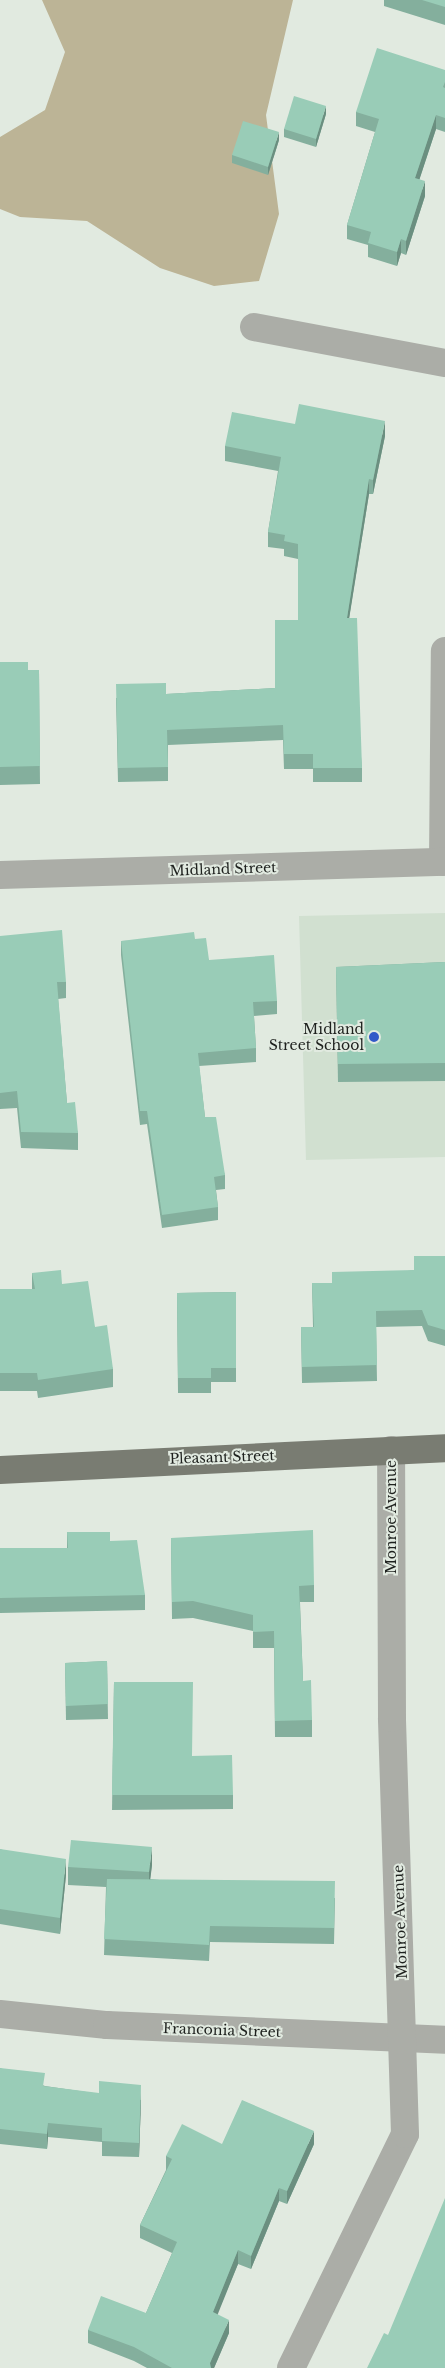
<!DOCTYPE html>
<style>
body{margin:0}
#map{position:relative;width:445px;height:2368px;overflow:hidden;background:#e1eae0;font-family:"Libre Baskerville",serif}
div>[style]{position:absolute}
[style*='--x']{left:calc(var(--x)*1px);top:calc(var(--y)*1px);width:calc(var(--w)*1px);rotate:calc(var(--a)*1deg)}
.built>*{inset:0;background:#d1e0d0}
.green>*{inset:0;background:#bcb496}
.minor>*{height:28px;margin:-14px;padding:0 14px;transform-origin:14px;border-radius:14px;background:#abada7}
.major>*{height:28px;margin:-14px;padding:0 14px;transform-origin:14px;border-radius:14px;background:#797c72}
.wall>*{inset:0;background:#84af9d}
.shaded-wall>*{inset:0;background:#6b8f80}
.building>*{inset:0;background:#99ccb7}
.dots>*{width:14px;height:14px;translate:-50% -50%;box-sizing:border-box;border:2px solid #e1eae0;border-radius:50%}
span{translate:-50% -50%;white-space:nowrap;text-align:center;line-height:1.15;-webkit-text-stroke:4px #e1eae0;paint-order:stroke}
.street-label{font-size:14px;color:#1e211e}
.poi-label{font-size:14px;color:#1e211e}
.right{translate:-100% -50%;text-align:right}
</style>
<div id="map">
<div class="built">
<div style="clip-path:polygon(445px 913px,445px 1157px,306px 1160px,299px 916px)"></div>
</div>
<div class="green">
<div style="clip-path:polygon(42px 0,293px 0,266px 115px,279px 214px,259px 281px,214px 286px,160px 268px,87px 221px,20px 217px,0 209px,0 137px,45px 110px,65px 52px)"></div>
</div>
<div class="minor">
<div style="--x:254;--y:327;--w:194;--a:10.7"></div>
<div style="--x:443;--y:862;--w:211;--a:-89.5"></div>
<div style="--x:0;--y:875;--w:445;--a:-1.7"></div>
<div style="--x:0;--y:2014;--w:108;--a:5.9"></div>
<div style="--x:107;--y:2025;--w:338;--a:2.5"></div>
<div style="--x:291;--y:2368;--w:260;--a:-64"></div>
<div style="--x:405;--y:2134;--w:416;--a:-91.8"></div>
<div style="--x:392;--y:1718;--w:268;--a:-90.2"></div>
</div>
<div class="major">
<div style="--x:0;--y:1470;--w:446;--a:-2.8"></div>
</div>
<div class="wall">
<div style="clip-path:polygon(384px 0,445px 0,445px 25px,384px 6px)"></div>
<div style="clip-path:polygon(445px 70px,445px 132px,436px 129px,419px 180px,425px 196px,406px 255px,401px 253px,397px 266px,368px 257px,368px 245px,347px 239px,347px 225px,375px 132px,356px 126px,356px 112px)"></div>
<div style="clip-path:polygon(326px 114px,316px 147px,284px 137px,284px 129px)"></div>
<div style="clip-path:polygon(279px 140px,268px 175px,232px 163px,232px 155px)"></div>
<div style="clip-path:polygon(295px 424px,385px 436px,373px 494px,369px 494px,349px 618px,362px 768px,362px 782px,313px 782px,313px 769px,284px 769px,283px 740px,168px 745px,168px 781px,118px 782px,116px 698px,166px 694px,275px 688px,298px 620px,298px 559px,284px 556px,284px 549px,268px 547px,268px 532px,278px 471px,225px 461px,225px 446px)"></div>
<div style="clip-path:polygon(0 662px,28px 670px,39px 670px,40px 784px,0 785px)"></div>
<div style="clip-path:polygon(0 936px,66px 982px,66px 998px,58px 999px,67px 1103px,78px 1133px,78px 1150px,21px 1148px,17px 1108px,0 1109px)"></div>
<div style="clip-path:polygon(195px 939px,209px 960px,277px 1001px,277px 1014px,254px 1016px,256px 1048px,256px 1062px,199px 1066px,205px 1117px,225px 1175px,225px 1189px,216px 1190px,218px 1207px,218px 1220px,162px 1228px,147px 1124px,140px 1125px,121px 955px,121px 941px)"></div>
<div style="clip-path:polygon(445px 962px,445px 1081px,338px 1082px,336px 967px)"></div>
<div style="clip-path:polygon(445px 1256px,445px 1346px,428px 1341px,422px 1326px,376px 1327px,377px 1381px,302px 1383px,301px 1327px,313px 1327px,312px 1283px,332px 1283px,414px 1270px)"></div>
<div style="clip-path:polygon(32px 1273px,62px 1284px,95px 1327px,113px 1369px,113px 1387px,38px 1398px,37px 1391px,0 1391px,0 1289px,32px 1289px)"></div>
<div style="clip-path:polygon(236px 1292px,236px 1382px,211px 1382px,211px 1393px,178px 1393px,177px 1293px)"></div>
<div style="clip-path:polygon(67px 1532px,110px 1541px,145px 1595px,145px 1610px,0 1613px,0 1548px,67px 1548px)"></div>
<div style="clip-path:polygon(171px 1538px,314px 1585px,314px 1602px,300px 1602px,303px 1681px,312px 1720px,312px 1737px,275px 1737px,274px 1648px,253px 1648px,253px 1631px,193px 1618px,172px 1619px)"></div>
<div style="clip-path:polygon(107px 1661px,108px 1719px,66px 1720px,65px 1663px)"></div>
<div style="clip-path:polygon(114px 1682px,233px 1795px,233px 1809px,112px 1810px)"></div>
<div style="clip-path:polygon(0 1849px,66px 1875px,60px 1934px,0 1924px)"></div>
<div style="clip-path:polygon(152px 1865px,150px 1879px,335px 1898px,334px 1944px,210px 1942px,209px 1961px,104px 1955px,106px 1887px,68px 1885px,68px 1867px)"></div>
<div style="clip-path:polygon(0 2068px,45px 2086px,141px 2100px,139px 2157px,102px 2156px,102px 2142px,48px 2137px,47px 2149px,0 2144px)"></div>
<div style="clip-path:polygon(222px 2144px,314px 2144px,287px 2204px,279px 2201px,251px 2269px,238px 2264px,217px 2314px,229px 2333px,214px 2368px,147px 2368px,134px 2361px,88px 2343px,88px 2330px,146px 2313px,172px 2253px,140px 2238px,140px 2225px,166px 2170px,166px 2156px)"></div>
</div>
<div class="shaded-wall">
<div style="clip-path:polygon(326px 106px,326px 114px,316px 147px,316px 139px)"></div>
<div style="clip-path:polygon(436px 115px,436px 129px,415px 193px,415px 178px)"></div>
<div style="clip-path:polygon(279px 132px,279px 140px,268px 175px,268px 167px)"></div>
<div style="clip-path:polygon(425px 181px,425px 196px,406px 255px,406px 241px)"></div>
<div style="clip-path:polygon(401px 239px,401px 253px,397px 266px,397px 252px)"></div>
<div style="clip-path:polygon(385px 421px,385px 436px,373px 494px,373px 480px)"></div>
<div style="clip-path:polygon(369px 479px,369px 494px,347px 632px,347px 618px)"></div>
<div style="clip-path:polygon(152px 1847px,152px 1865px,149px 1890px,149px 1872px)"></div>
<div style="clip-path:polygon(66px 1859px,66px 1875px,60px 1934px,60px 1918px)"></div>
<div style="clip-path:polygon(141px 2085px,141px 2100px,139px 2157px,139px 2143px)"></div>
<div style="clip-path:polygon(48px 2123px,48px 2137px,47px 2149px,47px 2134px)"></div>
<div style="clip-path:polygon(314px 2131px,314px 2144px,287px 2204px,287px 2191px)"></div>
<div style="clip-path:polygon(279px 2188px,279px 2201px,251px 2269px,251px 2256px)"></div>
<div style="clip-path:polygon(238px 2250px,238px 2264px,213px 2326px,213px 2312px)"></div>
<div style="clip-path:polygon(229px 2320px,229px 2333px,214px 2368px,210px 2368px,210px 2363px)"></div>
</div>
<div class="building">
<div style="clip-path:polygon(422px 0,445px 0,445px 7px)"></div>
<div style="clip-path:polygon(377px 48px,445px 70px,445px 82px,443px 87px,445px 88px,445px 118px,436px 115px,415px 178px,425px 181px,406px 241px,401px 239px,397px 252px,368px 243px,371px 232px,347px 225px,379px 119px,356px 112px)"></div>
<div style="clip-path:polygon(294px 96px,326px 106px,316px 139px,284px 129px)"></div>
<div style="clip-path:polygon(243px 121px,279px 132px,268px 167px,232px 155px)"></div>
<div style="clip-path:polygon(299px 404px,385px 421px,373px 480px,369px 479px,347px 618px,357px 618px,362px 768px,313px 768px,313px 754px,284px 754px,283px 725px,167px 730px,168px 767px,118px 768px,116px 684px,166px 683px,166px 694px,275px 688px,275px 620px,298px 620px,298px 544px,284px 541px,285px 535px,268px 532px,281px 457px,225px 446px,232px 412px,295px 424px)"></div>
<div style="clip-path:polygon(0 662px,28px 662px,28px 670px,39px 670px,40px 766px,0 767px)"></div>
<div style="clip-path:polygon(62px 930px,66px 982px,57px 982px,67px 1103px,75px 1102px,78px 1133px,21px 1132px,17px 1091px,0 1093px,0 936px)"></div>
<div style="clip-path:polygon(194px 932px,195px 939px,206px 938px,209px 960px,274px 955px,277px 1001px,253px 1002px,256px 1048px,198px 1053px,205px 1117px,216px 1117px,225px 1175px,214px 1177px,218px 1207px,162px 1215px,147px 1111px,140px 1111px,121px 941px)"></div>
<div style="clip-path:polygon(445px 962px,445px 1063px,338px 1064px,336px 967px)"></div>
<div style="clip-path:polygon(414px 1256px,445px 1256px,445px 1330px,428px 1325px,422px 1310px,376px 1311px,377px 1365px,302px 1367px,301px 1327px,314px 1327px,312px 1283px,332px 1283px,332px 1272px,414px 1270px)"></div>
<div style="clip-path:polygon(61px 1270px,62px 1284px,88px 1281px,95px 1327px,107px 1325px,113px 1369px,38px 1380px,37px 1373px,0 1373px,0 1289px,35px 1289px,32px 1273px)"></div>
<div style="clip-path:polygon(236px 1292px,236px 1368px,211px 1368px,211px 1378px,178px 1378px,177px 1293px)"></div>
<div style="clip-path:polygon(313px 1530px,314px 1585px,299px 1586px,303px 1681px,311px 1680px,312px 1720px,275px 1721px,274px 1631px,253px 1632px,253px 1615px,193px 1601px,172px 1602px,171px 1538px)"></div>
<div style="clip-path:polygon(67px 1532px,110px 1532px,110px 1541px,137px 1540px,145px 1595px,0 1598px,0 1548px,68px 1548px)"></div>
<div style="clip-path:polygon(107px 1661px,108px 1704px,66px 1706px,65px 1663px)"></div>
<div style="clip-path:polygon(114px 1682px,193px 1682px,192px 1756px,232px 1755px,233px 1795px,112px 1795px)"></div>
<div style="clip-path:polygon(71px 1840px,152px 1847px,149px 1872px,68px 1867px)"></div>
<div style="clip-path:polygon(0 1849px,66px 1859px,60px 1918px,0 1909px)"></div>
<div style="clip-path:polygon(107px 1879px,335px 1881px,334px 1928px,210px 1926px,209px 1945px,104px 1939px)"></div>
<div style="clip-path:polygon(0 2068px,45px 2073px,43px 2086px,99px 2093px,99px 2081px,141px 2085px,139px 2143px,102px 2141px,102px 2128px,48px 2123px,47px 2134px,0 2129px)"></div>
<div style="clip-path:polygon(242px 2100px,314px 2131px,287px 2191px,279px 2188px,251px 2256px,238px 2250px,213px 2312px,229px 2320px,210px 2363px,211px 2368px,172px 2368px,134px 2347px,88px 2330px,101px 2296px,146px 2313px,177px 2242px,140px 2225px,172px 2159px,166px 2156px,182px 2124px,222px 2144px)"></div>
<div style="clip-path:polygon(445px 2198px,445px 2368px,367px 2368px,384px 2333px,388px 2335px)"></div>
</div>
<div class="dots">
<div style="left:374px;top:1037px;background:#3158c8"></div>
</div>
<div class="street-label">
<span style="left:223px;top:869px;rotate:-2deg">Midland Street</span>
<span style="left:222px;top:1457px;rotate:-2deg">Pleasant Street</span>
<span style="left:391px;top:1517px;rotate:-90deg">Monroe Avenue</span>
<span style="left:400px;top:1922px;rotate:-92deg">Monroe Avenue</span>
<span style="left:222px;top:2030px;rotate:2deg">Franconia Street</span>
</div>
<div class="poi-label">
<span class="right" style="left:364px;top:1037px">Midland<br>Street School</span>
</div>
</div>
